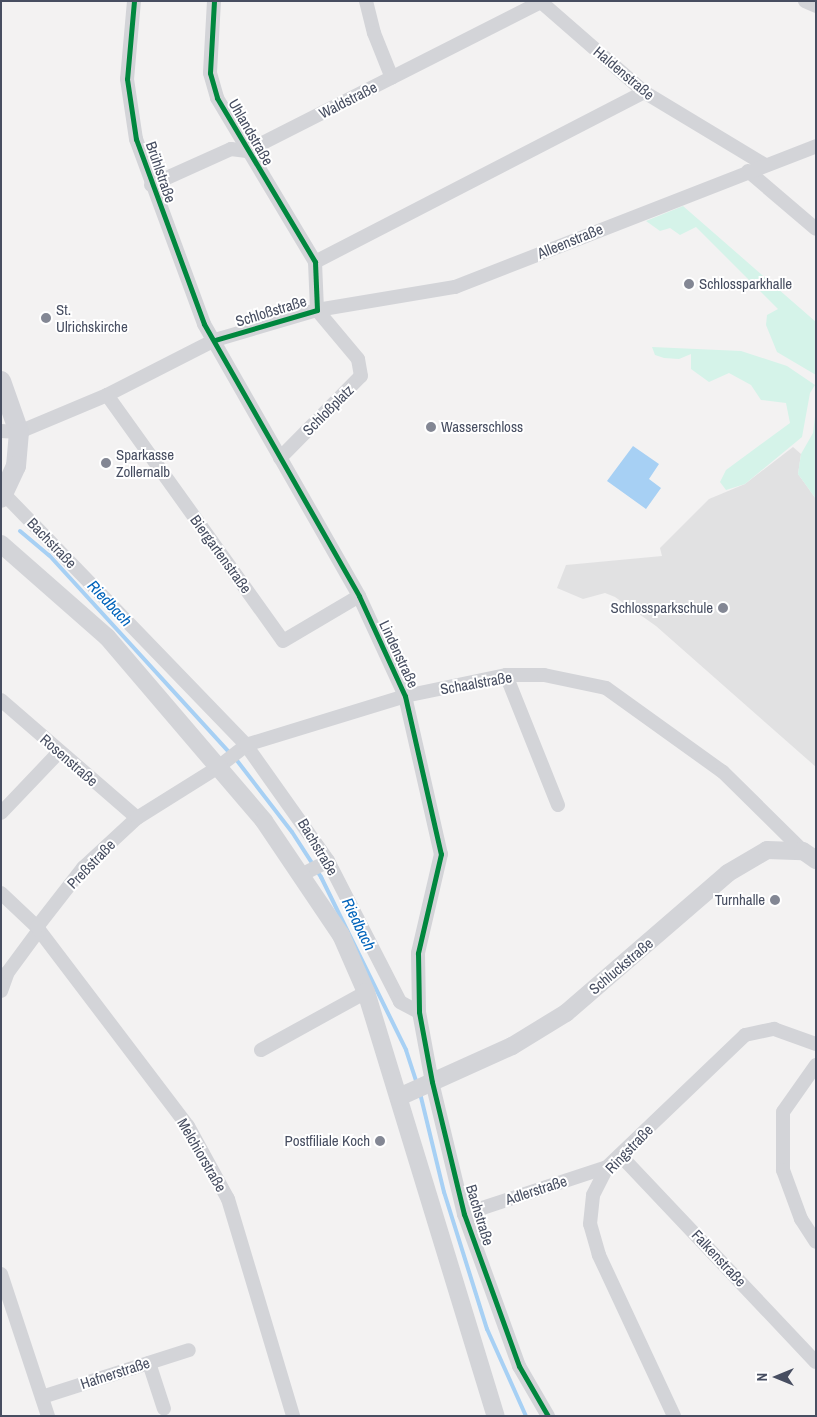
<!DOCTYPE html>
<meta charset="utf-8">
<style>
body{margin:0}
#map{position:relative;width:817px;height:1417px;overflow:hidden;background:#f3f2f2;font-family:"Archivo Narrow",sans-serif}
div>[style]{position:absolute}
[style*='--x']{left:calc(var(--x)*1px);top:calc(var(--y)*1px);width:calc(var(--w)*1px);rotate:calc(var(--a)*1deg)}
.education>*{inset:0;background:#e1e1e2}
.green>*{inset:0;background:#d5f3e9}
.water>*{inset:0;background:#a7d0f4}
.stream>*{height:4px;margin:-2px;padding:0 2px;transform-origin:2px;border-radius:2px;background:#a7d0f4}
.minor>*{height:14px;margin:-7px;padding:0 7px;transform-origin:7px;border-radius:7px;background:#d3d4d8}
.tertiary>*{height:18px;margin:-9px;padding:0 9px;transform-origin:9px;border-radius:9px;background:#d3d4d8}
.secondary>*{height:20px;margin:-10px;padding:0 10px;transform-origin:10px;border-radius:10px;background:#d2d3d8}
.cycleway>*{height:5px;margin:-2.5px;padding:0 2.5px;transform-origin:2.5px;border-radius:2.5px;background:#00873e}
.dots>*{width:14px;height:14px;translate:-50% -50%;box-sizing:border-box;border:2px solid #fff;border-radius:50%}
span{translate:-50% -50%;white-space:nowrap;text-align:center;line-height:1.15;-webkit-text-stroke:4px #fff;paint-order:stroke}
.street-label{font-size:15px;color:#474e61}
.poi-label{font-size:15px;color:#474e61}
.left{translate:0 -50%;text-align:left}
.right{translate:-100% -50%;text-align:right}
.water-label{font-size:16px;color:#0063bb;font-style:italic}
.frame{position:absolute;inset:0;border:2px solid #474e61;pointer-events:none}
.north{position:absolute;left:752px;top:1352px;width:50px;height:50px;-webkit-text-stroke:4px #fff;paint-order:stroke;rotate:270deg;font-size:14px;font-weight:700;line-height:20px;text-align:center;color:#474e61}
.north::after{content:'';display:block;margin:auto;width:18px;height:22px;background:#474e61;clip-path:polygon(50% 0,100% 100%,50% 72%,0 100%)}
</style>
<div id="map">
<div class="education">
<div style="clip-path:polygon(793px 447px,801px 454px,798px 474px,816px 499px,816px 767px,656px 626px,615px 597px,605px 593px,583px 599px,557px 588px,566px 565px,662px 556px,660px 548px,709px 499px,745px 484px)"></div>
</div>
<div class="green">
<div style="clip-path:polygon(683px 206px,816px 322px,816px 375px,777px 352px,766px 325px,767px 315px,778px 309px,696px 227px,680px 235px,670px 228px,660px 231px,646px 221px)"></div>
<div style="clip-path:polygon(652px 347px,741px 351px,787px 366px,815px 385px,810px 393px,802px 437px,745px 484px,726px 490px,720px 482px,726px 470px,790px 423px,786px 403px,761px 400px,751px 385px,729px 373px,709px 382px,691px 369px,691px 354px,679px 359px,664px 358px,655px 355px)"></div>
<div style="clip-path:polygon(816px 408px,816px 499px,798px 474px,801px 454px,813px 433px)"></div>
</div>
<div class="water">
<div style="clip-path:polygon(633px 446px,659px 464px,649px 479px,661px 488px,646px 509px,607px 481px)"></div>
</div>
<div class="stream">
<div style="--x:20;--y:531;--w:38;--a:40"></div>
<div style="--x:49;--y:555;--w:268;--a:47.6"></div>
<div style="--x:235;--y:758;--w:93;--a:52.4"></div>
<div style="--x:292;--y:832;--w:54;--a:57.2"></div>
<div style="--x:321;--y:877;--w:193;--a:63.8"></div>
<div style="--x:406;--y:1050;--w:36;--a:72"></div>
<div style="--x:420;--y:1093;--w:102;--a:76.4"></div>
<div style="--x:444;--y:1192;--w:144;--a:72.6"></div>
<div style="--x:487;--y:1329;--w:95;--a:65.9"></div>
</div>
<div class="minor">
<div style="--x:134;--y:1;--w:78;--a:95.1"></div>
<div style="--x:127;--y:79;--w:61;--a:81.5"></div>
<div style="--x:136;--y:139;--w:197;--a:69.8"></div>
<div style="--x:204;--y:324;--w:313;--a:60.3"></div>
<div style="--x:359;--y:596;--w:110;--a:65.3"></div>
<div style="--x:405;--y:696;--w:162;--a:77.2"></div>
<div style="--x:441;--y:854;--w:102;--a:103.1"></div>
<div style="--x:418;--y:953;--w:59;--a:89"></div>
<div style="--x:419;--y:1012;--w:71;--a:79.5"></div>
<div style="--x:432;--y:1082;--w:136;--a:76.4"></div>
<div style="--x:464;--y:1214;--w:162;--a:70.1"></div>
<div style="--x:519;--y:1366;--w:58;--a:59.9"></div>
<div style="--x:214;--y:1;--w:72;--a:93.2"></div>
<div style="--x:210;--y:73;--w:26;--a:74"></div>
<div style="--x:217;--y:98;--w:191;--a:59.1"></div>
<div style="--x:315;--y:262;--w:48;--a:87.6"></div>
<div style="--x:366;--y:1;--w:33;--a:76"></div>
<div style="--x:374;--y:33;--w:48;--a:68.2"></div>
<div style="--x:805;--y:1;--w:12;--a:24"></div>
<div style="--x:748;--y:171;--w:89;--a:40.5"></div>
<div style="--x:151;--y:185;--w:88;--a:-24.2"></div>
<div style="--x:231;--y:149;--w:16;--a:7"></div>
<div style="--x:247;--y:151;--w:330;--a:-26.9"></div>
<div style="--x:541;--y:2;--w:137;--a:41.1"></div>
<div style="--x:644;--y:92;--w:141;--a:31.1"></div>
<div style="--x:315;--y:262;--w:370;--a:-27.3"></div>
<div style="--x:107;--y:395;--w:302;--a:54.4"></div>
<div style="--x:283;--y:641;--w:88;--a:-30.6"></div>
<div style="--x:1;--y:431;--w:18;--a:3"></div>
<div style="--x:19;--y:432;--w:95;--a:-22.8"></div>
<div style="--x:107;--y:395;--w:121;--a:-27"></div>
<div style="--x:215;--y:340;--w:106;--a:-16.4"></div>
<div style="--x:317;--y:310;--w:140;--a:-9.5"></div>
<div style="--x:455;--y:287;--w:388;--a:-21.3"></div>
<div style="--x:280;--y:458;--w:115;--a:-45.4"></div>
<div style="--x:361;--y:376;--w:17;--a:-100"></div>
<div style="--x:358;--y:359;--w:64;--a:-129.9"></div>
<div style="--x:4;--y:494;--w:349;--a:46"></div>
<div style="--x:246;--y:745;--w:142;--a:54.7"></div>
<div style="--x:328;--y:861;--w:158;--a:62.9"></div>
<div style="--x:400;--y:1002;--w:21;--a:28"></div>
<div style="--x:506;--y:675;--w:140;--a:68.2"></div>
<div style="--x:1;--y:700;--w:180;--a:40.9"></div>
<div style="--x:1;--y:813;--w:84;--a:-46.4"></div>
<div style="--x:303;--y:874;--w:28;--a:-27"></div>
<div style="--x:1;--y:893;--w:50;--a:43.4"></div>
<div style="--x:39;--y:930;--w:246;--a:52.8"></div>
<div style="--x:188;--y:1126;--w:83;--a:61.3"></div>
<div style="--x:228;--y:1199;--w:227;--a:73.3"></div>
<div style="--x:1;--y:991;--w:20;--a:-70"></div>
<div style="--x:8;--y:972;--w:52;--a:-53.6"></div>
<div style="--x:39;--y:930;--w:4;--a:-124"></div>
<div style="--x:37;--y:927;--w:75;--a:-52.1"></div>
<div style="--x:83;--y:868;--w:74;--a:-42.8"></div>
<div style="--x:137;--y:818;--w:94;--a:-32"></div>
<div style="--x:217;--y:768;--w:37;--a:-38"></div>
<div style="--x:246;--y:745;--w:166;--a:-17.1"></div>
<div style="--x:405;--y:696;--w:103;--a:-11.7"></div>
<div style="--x:506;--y:675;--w:38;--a:0"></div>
<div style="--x:544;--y:675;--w:63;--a:11.8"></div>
<div style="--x:606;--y:688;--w:144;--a:35.7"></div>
<div style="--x:723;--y:772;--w:112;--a:44.6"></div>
<div style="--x:261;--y:1050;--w:120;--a:-28.9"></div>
<div style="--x:816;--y:1065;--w:57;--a:125.1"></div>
<div style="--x:783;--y:1112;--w:58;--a:90"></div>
<div style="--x:783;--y:1170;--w:52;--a:69.8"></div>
<div style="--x:801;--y:1219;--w:27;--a:57"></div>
<div style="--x:620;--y:1155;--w:285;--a:46.6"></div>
<div style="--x:464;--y:1214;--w:151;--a:-18.2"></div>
<div style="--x:1;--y:1274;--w:150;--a:71.7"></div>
<div style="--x:149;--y:1363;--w:48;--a:71.9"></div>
<div style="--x:42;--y:1397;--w:154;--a:-17.7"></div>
<div style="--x:674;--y:1416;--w:178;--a:-115"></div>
<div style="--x:599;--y:1255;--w:32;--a:-106"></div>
<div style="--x:590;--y:1224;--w:29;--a:-84"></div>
<div style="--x:593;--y:1195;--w:31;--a:-63"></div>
<div style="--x:607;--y:1167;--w:191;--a:-43.7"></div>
<div style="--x:745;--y:1035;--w:30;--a:-12"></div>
<div style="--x:774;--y:1029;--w:45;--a:19.7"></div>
</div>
<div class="tertiary">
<div style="--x:1;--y:544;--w:141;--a:41.3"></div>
<div style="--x:107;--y:637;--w:242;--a:49.5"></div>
<div style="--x:264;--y:821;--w:138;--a:56"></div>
<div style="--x:341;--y:935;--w:62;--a:66.3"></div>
<div style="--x:366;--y:992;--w:443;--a:73"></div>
<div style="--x:399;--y:1097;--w:124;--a:-24.3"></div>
<div style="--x:512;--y:1046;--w:63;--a:-31.4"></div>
<div style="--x:566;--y:1013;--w:214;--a:-40.8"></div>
<div style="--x:728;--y:873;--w:45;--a:-30.5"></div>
<div style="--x:767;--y:850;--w:36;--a:2"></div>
<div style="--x:803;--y:851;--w:16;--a:35"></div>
</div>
<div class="secondary">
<div style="--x:1;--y:381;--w:54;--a:70.6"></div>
<div style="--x:19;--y:432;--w:34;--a:95"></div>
<div style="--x:16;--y:466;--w:35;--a:115"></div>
</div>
<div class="cycleway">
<div style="--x:134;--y:1;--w:78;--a:95.1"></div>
<div style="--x:127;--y:79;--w:61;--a:81.5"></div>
<div style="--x:136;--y:139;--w:197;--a:69.8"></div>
<div style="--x:204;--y:324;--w:313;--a:60.3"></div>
<div style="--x:359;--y:596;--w:110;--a:65.3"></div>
<div style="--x:405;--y:696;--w:162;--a:77.2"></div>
<div style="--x:441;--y:854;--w:102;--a:103.1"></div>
<div style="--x:418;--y:953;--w:59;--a:89"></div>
<div style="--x:419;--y:1012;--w:71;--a:79.5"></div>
<div style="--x:432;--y:1082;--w:136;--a:76.4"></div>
<div style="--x:464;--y:1214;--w:162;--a:70.1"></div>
<div style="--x:519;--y:1366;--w:58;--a:59.9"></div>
<div style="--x:214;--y:1;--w:72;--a:93.2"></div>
<div style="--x:210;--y:73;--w:26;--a:74"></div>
<div style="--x:217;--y:98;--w:191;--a:59.1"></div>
<div style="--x:315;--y:262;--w:48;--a:87.6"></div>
<div style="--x:317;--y:310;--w:106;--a:163.6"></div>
</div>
<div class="dots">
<div style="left:689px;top:284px;background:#838794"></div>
<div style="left:46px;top:318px;background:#838794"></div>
<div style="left:431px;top:427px;background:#838794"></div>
<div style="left:106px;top:463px;background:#838794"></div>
<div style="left:723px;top:608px;background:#838794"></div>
<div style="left:775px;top:900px;background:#838794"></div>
<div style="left:380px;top:1141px;background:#838794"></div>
</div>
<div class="street-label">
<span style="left:624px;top:73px;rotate:40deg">Haldenstraße</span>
<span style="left:348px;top:100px;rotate:-27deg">Waldstraße</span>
<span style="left:251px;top:132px;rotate:60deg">Uhlandstraße</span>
<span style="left:161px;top:172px;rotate:71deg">Brühlstraße</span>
<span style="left:570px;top:241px;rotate:-22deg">Alleenstraße</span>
<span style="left:271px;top:311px;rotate:-17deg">Schloßstraße</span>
<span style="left:328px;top:410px;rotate:-45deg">Schloßplatz</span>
<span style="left:52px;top:543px;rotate:46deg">Bachstraße</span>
<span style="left:221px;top:554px;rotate:54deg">Biergartenstraße</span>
<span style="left:399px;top:654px;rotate:65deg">Lindenstraße</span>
<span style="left:476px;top:683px;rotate:-10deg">Schaalstraße</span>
<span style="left:69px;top:760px;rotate:41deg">Rosenstraße</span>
<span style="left:318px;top:847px;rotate:59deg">Bachstraße</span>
<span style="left:91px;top:864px;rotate:-46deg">Preßstraße</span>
<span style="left:621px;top:966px;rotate:-40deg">Schluckstraße</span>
<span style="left:629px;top:1149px;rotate:-46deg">Ringstraße</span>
<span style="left:202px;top:1155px;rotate:60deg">Melchiorstraße</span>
<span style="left:536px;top:1190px;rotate:-18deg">Adlerstraße</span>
<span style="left:480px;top:1215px;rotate:73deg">Bachstraße</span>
<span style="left:719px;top:1258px;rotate:47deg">Falkenstraße</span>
<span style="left:115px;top:1373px;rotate:-18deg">Hafnerstraße</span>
</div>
<div class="poi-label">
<span class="left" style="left:699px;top:284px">Schlossparkhalle</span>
<span class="left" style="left:56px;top:318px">St.<br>Ulrichskirche</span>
<span class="left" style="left:441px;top:427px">Wasserschloss</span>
<span class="left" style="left:116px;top:463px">Sparkasse<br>Zollernalb</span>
<span class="right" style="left:713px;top:608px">Schlossparkschule</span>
<span class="right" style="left:765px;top:900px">Turnhalle</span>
<span class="right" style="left:370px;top:1141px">Postfiliale Koch</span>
</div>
<div class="water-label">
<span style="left:110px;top:603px;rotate:47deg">Riedbach</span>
<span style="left:359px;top:924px;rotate:64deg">Riedbach</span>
</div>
<div class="frame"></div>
<div class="north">N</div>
</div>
